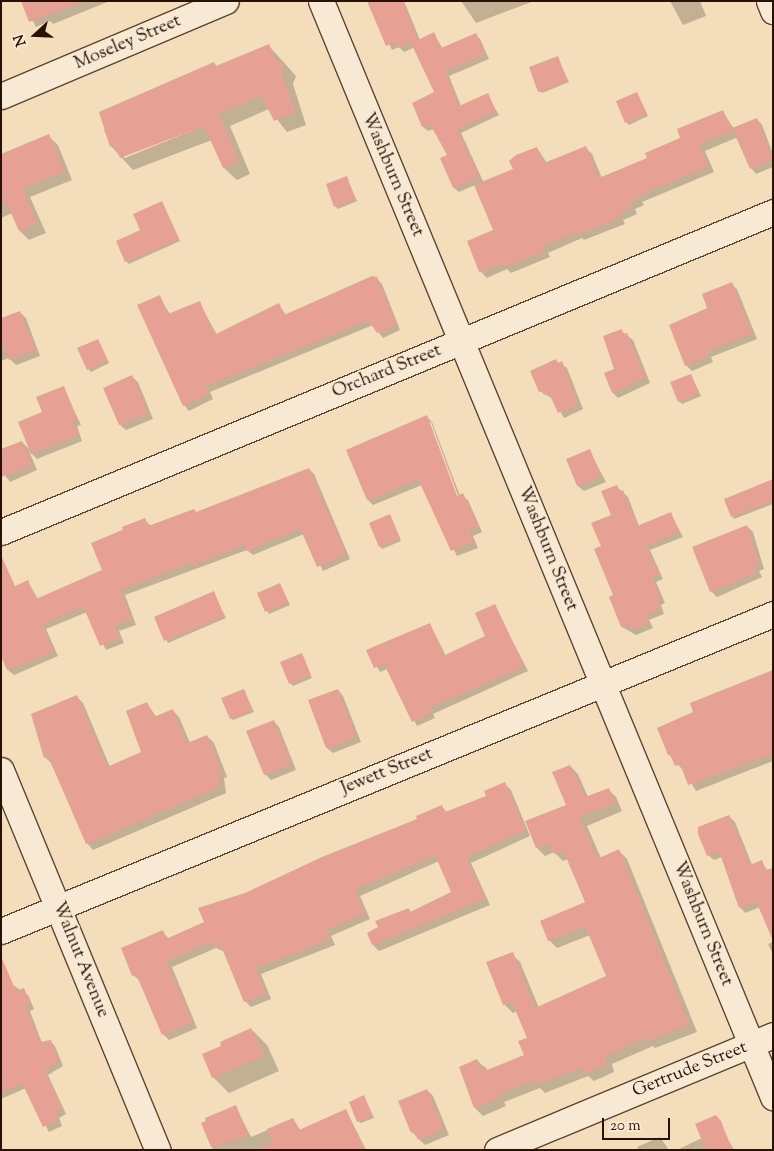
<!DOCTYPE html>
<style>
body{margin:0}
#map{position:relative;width:774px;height:1151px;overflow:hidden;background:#f3ddbb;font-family:"Sorts Mill Goudy",serif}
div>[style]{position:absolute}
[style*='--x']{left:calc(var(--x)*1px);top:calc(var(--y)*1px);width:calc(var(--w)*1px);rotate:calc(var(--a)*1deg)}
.shadow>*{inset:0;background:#0003}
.building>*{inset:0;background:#e7a194}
.roads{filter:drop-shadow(1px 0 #5c4432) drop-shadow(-1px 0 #5c4432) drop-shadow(0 1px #5c4432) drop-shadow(0 -1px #5c4432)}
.street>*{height:25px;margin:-12.5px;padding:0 12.5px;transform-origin:12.5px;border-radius:12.5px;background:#f7e9d3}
span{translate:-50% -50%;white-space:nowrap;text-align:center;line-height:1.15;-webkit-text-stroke:4px #f7e9d3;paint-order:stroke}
.street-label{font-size:18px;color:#291104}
.frame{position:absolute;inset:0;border:2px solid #291104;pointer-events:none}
.north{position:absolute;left:10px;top:10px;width:50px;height:50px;-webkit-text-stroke:4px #f7e9d3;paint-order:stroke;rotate:250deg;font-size:14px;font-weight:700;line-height:20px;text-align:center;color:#291104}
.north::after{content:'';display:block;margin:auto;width:18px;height:22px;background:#291104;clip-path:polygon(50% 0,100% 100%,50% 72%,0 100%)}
.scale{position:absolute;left:602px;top:1118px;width:68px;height:22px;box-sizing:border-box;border:2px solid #291104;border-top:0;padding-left:6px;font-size:15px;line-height:18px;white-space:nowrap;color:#291104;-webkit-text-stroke:4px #f7e9d3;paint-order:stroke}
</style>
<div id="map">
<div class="shadow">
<div style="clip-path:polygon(22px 1px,110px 1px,53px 24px,50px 21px,36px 27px)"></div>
<div style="clip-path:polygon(369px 1px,404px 1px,420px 40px,434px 34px,443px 49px,476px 35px,480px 39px,489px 59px,449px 76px,461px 106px,487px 95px,499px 115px,461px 133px,484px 183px,515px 170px,537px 148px,547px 163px,585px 147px,592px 154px,602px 178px,648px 159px,723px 112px,734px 129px,757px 119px,762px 125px,773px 154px,773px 167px,756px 174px,751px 168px,738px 137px,705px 151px,714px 172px,642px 202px,644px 205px,635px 209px,637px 214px,623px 220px,625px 224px,584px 240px,582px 238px,548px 253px,550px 257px,511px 273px,507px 269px,487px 278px,480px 271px,494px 231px,475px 185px,459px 192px,454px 188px,441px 159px,449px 156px,434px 129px,428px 131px,423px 127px,414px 104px,435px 92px,415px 47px,404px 52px,399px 47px,392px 50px)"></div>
<div style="clip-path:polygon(461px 1px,534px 1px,476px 23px)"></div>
<div style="clip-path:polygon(670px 1px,700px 1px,706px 16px,683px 25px)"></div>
<div style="clip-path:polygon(evenodd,269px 46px,296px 76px,293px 84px,306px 125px,287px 132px,269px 109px,230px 126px,250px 174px,237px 180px,224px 168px,212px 140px,133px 170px,111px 146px,104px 130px,214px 64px,217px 67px,269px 46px,210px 123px,125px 158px,123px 156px,210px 123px)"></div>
<div style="clip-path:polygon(557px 57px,569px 82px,542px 93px,539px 91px)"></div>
<div style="clip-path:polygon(637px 93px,648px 116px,629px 125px,626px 122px)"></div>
<div style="clip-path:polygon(48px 136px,58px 145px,72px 180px,30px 197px,46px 233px,29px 240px,20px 231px,12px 213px,1px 218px,1px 156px)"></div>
<div style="clip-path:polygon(347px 178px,357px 201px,338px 209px,335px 206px)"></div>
<div style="clip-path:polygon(162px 202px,180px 241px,129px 264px,126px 261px)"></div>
<div style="clip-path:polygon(376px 278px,382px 284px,400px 330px,383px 338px,373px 325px,210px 392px,213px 399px,189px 411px,184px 405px,159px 297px,170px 314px,199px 302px,217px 335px,279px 305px,286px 315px)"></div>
<div style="clip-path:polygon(731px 284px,737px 289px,757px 339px,711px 357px,713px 362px,692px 371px,686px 365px,709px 308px)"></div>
<div style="clip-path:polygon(20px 312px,26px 318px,40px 356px,16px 365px,9px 358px,1px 361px,1px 319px)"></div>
<div style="clip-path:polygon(621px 331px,633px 340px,650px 383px,618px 398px,613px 393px)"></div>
<div style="clip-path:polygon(98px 340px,109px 363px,91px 372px,88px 369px)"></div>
<div style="clip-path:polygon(556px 361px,567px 368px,583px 409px,564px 418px,553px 399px,540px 391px)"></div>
<div style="clip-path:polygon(691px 375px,701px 396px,682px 404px,679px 401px)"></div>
<div style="clip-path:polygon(132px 377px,138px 382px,153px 419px,126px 430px,120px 425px,105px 388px)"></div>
<div style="clip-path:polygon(63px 387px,81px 425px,77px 426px,82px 441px,37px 459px,29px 451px,37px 470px,10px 482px,1px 470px,22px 442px,31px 451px,43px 412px)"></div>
<div style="clip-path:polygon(evenodd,427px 417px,432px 422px,460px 496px,468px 500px,482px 532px,473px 536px,478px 548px,457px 556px,422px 485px,373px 505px,368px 500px,347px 451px,427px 417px,428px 422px,431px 422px,460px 501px,458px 502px,428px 422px)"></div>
<div style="clip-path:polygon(589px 450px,606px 482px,584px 491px,578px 486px,567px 460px)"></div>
<div style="clip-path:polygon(309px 469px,314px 474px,350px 559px,323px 571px,304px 534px,253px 555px,247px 550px,125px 595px,136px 625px,119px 631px,124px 643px,106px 650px,87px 612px,46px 629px,58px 656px,14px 675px,8px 670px,1px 653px,28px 582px,38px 599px,104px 570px,93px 543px,145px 520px,151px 526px,197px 513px)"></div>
<div style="clip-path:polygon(773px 480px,773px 504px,734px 519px,732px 516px)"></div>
<div style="clip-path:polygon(617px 487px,628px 497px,639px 526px,671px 514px,683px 537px,650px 550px,663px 579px,656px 582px,665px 603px,661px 605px,664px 614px,649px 620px,653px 628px,636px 635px,622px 627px,610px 597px,614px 596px,602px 547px,613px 516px)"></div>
<div style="clip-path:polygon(389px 515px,401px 541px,382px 549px,380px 546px)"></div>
<div style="clip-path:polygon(747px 526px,753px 532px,764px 569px,759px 571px,762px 577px,717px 597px,711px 591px)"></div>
<div style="clip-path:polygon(280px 584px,290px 605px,269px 614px,258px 594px)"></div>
<div style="clip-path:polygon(213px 592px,226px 618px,168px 643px,156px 618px)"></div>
<div style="clip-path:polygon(494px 605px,528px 671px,433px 714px,435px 718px,417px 726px,387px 669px,380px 672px,367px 650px,430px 624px,446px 656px,487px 637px)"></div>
<div style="clip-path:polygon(302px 655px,312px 678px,293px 686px,290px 683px)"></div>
<div style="clip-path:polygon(773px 670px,773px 761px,696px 791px,684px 771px,669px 755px,695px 713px)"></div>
<div style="clip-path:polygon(244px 690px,254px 712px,233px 720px,231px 718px)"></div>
<div style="clip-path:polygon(338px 690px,343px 696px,361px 742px,333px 753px,327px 748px,309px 701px)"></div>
<div style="clip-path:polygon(77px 697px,83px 703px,110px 767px,142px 753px,147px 703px,157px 718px,173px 711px,179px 717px,190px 743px,207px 736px,214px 743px,227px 777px,224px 778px,226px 793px,93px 850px,87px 843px,51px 763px,45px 757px)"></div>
<div style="clip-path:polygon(273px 721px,279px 727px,296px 770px,271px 780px,265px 774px)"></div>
<div style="clip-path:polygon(570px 766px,578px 774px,588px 797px,608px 789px,616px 797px,622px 811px,587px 826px,601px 858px,619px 851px,627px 859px,697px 1032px,655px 1048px,653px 1046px,612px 1064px,614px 1072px,594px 1081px,588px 1076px,545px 1093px,540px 1088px,504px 1102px,506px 1106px,483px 1116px,475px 1108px,477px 1060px,488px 1071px,525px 1056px,529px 1038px,517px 1011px,513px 1013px,505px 1005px,487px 963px,512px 954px,520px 962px,539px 1008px,608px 977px,590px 935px,557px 948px,549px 940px,587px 902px,568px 859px,563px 861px,554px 852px,545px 856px,537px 848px,527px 822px,568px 805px)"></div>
<div style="clip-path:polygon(505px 784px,511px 790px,530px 836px,471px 863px,490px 905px,379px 951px,373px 945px,409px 910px,412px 913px,453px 893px,439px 861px,360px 896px,370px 919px,331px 936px,335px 945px,261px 974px,271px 999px,251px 1007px,245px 1001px,225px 952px,216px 948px,172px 967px,197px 1028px,169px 1040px,163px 1034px,140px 981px,133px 975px,162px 931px,169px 939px,206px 923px,245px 895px,419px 820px,442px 807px,447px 812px,487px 796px)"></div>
<div style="clip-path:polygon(729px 816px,735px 822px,752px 865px,761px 862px,768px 871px,760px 907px,745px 913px,740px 907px,722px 857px,714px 860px,708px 855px)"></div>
<div style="clip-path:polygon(773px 942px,773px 954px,768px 944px)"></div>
<div style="clip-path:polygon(13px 985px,28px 995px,34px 1009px,30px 1011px,42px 1043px,50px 1041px,55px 1046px,63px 1066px,48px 1075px,66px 1114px,59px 1118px,62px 1126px,49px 1132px,26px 1088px,1px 1099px,1px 990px)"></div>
<div style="clip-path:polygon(251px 1029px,267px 1045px,279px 1071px,229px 1093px,213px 1077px,223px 1046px)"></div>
<div style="clip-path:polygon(427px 1090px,433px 1096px,449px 1135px,425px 1145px,412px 1132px)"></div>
<div style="clip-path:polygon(364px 1096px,374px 1118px,361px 1123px,358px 1121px)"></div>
<div style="clip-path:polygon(236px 1107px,251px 1137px,293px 1119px,301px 1131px,346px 1110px,366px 1150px,213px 1150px,203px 1124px)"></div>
<div style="clip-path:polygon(716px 1117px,734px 1150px,677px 1150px,702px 1138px)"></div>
<div style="clip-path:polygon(660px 1137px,669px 1150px,639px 1150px,637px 1147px)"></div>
</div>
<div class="building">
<div style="clip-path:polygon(21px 1px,80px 1px,80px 2px,29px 22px)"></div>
<div style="clip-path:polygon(367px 1px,403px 1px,418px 40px,434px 32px,441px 48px,476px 33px,485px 54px,445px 71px,459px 106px,488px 93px,496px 111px,457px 129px,479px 177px,453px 188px,440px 158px,447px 155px,430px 124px,422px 127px,412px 103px,434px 92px,411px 43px,416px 41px,398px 48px,396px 42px,386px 46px)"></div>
<div style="clip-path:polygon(269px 44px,276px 60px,285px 63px,281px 71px,295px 112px,274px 121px,261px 95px,218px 114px,239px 161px,223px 168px,204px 126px,120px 158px,114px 145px,110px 147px,99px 112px,214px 62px,216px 66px)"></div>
<div style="clip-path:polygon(558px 56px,567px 80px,538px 92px,529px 67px)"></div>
<div style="clip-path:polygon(637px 92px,647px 114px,625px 123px,616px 101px)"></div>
<div style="clip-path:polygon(723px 110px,732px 130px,699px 144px,708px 166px,637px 196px,638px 199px,629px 202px,631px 208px,618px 213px,620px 217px,577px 235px,576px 232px,542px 246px,544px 251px,503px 267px,501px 263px,479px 272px,467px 241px,493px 230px,474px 185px,513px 169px,509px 161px,516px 155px,537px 147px,544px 163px,586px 146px,599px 178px,647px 158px,645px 153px,680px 138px,677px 129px)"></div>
<div style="clip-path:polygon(757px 118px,772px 159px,750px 169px,732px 128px)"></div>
<div style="clip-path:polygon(49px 134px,64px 171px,22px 188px,37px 223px,19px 231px,6px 202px,1px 205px,1px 154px)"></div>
<div style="clip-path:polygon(347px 176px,355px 199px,334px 207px,326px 184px)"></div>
<div style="clip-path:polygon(162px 201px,179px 239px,125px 262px,116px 241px,140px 230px,133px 214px)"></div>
<div style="clip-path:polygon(372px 276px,377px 277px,396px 325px,377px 333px,368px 320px,205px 386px,209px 394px,183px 406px,137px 305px,160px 295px,168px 314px,200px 301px,214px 335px,279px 303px,284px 315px)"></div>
<div style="clip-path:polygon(732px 282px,752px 333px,706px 351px,708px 356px,685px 366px,669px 325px,707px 308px,702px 294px)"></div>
<div style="clip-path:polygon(20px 311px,35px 350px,9px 360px,1px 340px,1px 318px)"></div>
<div style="clip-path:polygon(622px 329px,623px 334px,627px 333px,645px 377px,612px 393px,604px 373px,614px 369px,603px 336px)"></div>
<div style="clip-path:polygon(98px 339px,108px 361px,87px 370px,77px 348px)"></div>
<div style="clip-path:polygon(556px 359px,558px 363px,562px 361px,578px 404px,558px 413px,549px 393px,544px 395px,542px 391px,539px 392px,530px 371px)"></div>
<div style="clip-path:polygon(691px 374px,699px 393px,678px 402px,670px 382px)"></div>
<div style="clip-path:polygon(132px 375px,148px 413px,119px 425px,103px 388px)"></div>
<div style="clip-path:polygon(64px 386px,77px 419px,73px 421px,78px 435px,31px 454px,18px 422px,42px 412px,36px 397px)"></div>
<div style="clip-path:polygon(427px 415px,457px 496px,463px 493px,478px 526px,468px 530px,473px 542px,451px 551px,418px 479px,367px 500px,346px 450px)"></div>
<div style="clip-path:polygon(22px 441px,32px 465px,1px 477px,1px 449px)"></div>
<div style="clip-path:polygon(590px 449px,601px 476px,577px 486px,566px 459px)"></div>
<div style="clip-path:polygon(309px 468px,346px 554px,317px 567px,300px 528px,246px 551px,244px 544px,194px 565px,193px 561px,120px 590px,132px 619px,114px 626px,119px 638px,100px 646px,83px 606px,42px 624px,53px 651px,7px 670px,1px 656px,1px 555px,15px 586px,28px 580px,36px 599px,102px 570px,91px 543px,123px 530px,122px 527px,145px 518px,148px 526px,194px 509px,196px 512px)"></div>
<div style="clip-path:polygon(773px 479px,773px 500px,731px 517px,724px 499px)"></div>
<div style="clip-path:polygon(617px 485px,620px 492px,623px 490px,637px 526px,671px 512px,679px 532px,646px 545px,659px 574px,652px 577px,661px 598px,657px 600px,660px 609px,645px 615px,649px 623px,630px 630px,628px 624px,621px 627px,609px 597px,613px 595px,594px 549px,601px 546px,591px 523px,611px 515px,601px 491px)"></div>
<div style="clip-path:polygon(390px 514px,400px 538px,379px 547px,369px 523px)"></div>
<div style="clip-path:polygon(747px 525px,759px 563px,754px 565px,757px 572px,710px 592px,692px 547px)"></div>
<div style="clip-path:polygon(280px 583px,288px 602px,265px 612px,257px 593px)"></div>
<div style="clip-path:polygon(214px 591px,224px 616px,164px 641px,154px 617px)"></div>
<div style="clip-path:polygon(495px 604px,524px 666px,429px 708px,431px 713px,412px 722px,384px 664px,374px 668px,366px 650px,430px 623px,443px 656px,485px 636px,475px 613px)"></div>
<div style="clip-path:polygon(302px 653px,311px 675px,289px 684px,280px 662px)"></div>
<div style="clip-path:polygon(773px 670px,773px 753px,688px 785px,680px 764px,675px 766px,670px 754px,668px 755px,657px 728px,693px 712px,690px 703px)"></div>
<div style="clip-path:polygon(244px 689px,252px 710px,230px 719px,221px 698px)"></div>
<div style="clip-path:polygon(338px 689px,356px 737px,326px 748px,308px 700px)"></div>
<div style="clip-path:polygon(77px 695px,107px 767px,141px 752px,126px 711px,147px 702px,154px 717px,173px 709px,187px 743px,207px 735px,222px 771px,218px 772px,220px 786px,86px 844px,48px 756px,44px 758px,31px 714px)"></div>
<div style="clip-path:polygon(274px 720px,291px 764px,264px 775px,246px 731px)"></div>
<div style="clip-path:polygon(570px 765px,585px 797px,609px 788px,615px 803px,579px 817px,597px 859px,619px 849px,689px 1024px,646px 1041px,645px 1038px,605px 1056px,607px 1064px,585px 1074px,582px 1067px,536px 1085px,534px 1080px,497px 1094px,499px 1098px,474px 1108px,459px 1067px,477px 1059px,480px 1068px,485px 1066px,487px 1070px,524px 1055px,518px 1041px,527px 1038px,512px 1002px,503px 1005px,486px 962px,513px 952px,535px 1008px,606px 976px,585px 926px,548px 941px,540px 921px,585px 902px,563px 850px,554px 854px,549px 843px,536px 848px,525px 821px,566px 805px,552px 772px)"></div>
<div style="clip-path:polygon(505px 782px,525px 830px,466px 857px,485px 898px,372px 945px,367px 933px,378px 927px,375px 921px,409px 908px,410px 912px,451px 892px,435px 855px,355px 889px,365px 913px,325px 930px,330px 939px,255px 968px,266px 993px,244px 1002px,221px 946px,215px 948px,212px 941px,166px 961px,192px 1022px,162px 1035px,136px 974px,132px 976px,121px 948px,163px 930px,166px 939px,204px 922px,198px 908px,245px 893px,322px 857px,417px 819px,416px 816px,442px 805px,445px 812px,486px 796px,484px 791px)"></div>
<div style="clip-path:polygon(729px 815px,750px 865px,762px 860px,766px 870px,773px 868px,773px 941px,756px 901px,739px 908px,719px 851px,707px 856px,698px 834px,698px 827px)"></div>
<div style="clip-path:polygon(1px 956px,16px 991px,24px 988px,30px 1004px,25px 1005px,40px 1042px,51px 1040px,59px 1061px,44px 1069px,62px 1109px,54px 1112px,58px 1120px,43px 1127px,22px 1083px,1px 1092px)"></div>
<div style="clip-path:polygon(251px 1028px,264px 1055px,212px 1078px,202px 1054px,221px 1046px,220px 1042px)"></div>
<div style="clip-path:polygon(427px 1089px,444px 1129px,418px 1140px,414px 1131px,411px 1133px,398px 1101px)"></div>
<div style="clip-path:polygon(364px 1095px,372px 1115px,357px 1122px,349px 1102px)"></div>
<div style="clip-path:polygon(236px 1105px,248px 1135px,211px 1147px,201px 1123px,206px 1121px,205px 1118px)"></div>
<div style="clip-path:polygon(346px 1109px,364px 1150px,256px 1150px,273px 1142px,267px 1129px,293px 1118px,299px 1130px)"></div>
<div style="clip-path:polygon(716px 1115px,721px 1121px,732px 1150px,706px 1150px,695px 1124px)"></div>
</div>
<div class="roads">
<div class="street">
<div style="--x:321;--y:1;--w:1186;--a:67.59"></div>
<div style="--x:769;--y:1;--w:11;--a:68"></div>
<div style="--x:1;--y:96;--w:244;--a:-22.9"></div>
<div style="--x:1;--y:532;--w:836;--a:-22.51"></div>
<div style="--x:1;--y:770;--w:411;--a:67.6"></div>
<div style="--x:1;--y:931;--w:835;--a:-22.32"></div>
<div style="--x:497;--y:1150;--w:299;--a:-22.6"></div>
</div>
</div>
<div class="street-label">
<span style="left:128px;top:43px;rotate:-23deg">Moseley Street</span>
<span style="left:392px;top:175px;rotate:67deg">Washburn Street</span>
<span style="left:387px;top:372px;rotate:-22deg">Orchard Street</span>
<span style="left:547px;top:549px;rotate:68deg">Washburn Street</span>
<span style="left:387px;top:772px;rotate:-22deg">Jewett Street</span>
<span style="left:702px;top:924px;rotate:68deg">Washburn Street</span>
<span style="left:80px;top:960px;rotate:68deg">Walnut Avenue</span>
<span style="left:690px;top:1070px;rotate:-22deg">Gertrude Street</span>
</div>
<div class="frame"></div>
<div class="north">N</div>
<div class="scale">20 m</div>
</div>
